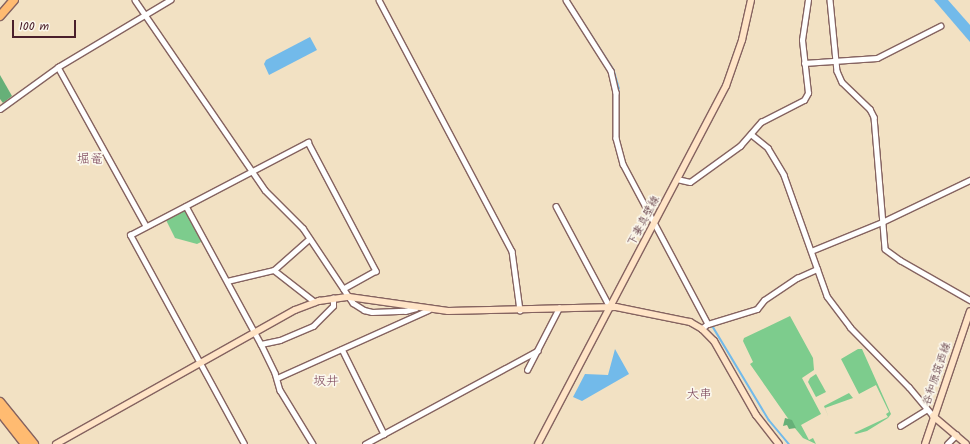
<!DOCTYPE html>
<meta charset="utf-8">
<style>
body{margin:0}
#map{position:relative;width:970px;height:444px;overflow:hidden;background:#f2e1c3;font-family:Kalam,"Klee One",sans-serif}
div>[style]{position:absolute}
[style*='--x']{left:calc(var(--x)*1px);top:calc(var(--y)*1px);width:calc(var(--w)*1px);rotate:calc(var(--a)*1deg)}
.green>*{inset:0;background:#7dcc8d}
.forest>*{inset:0;background:#66b078}
.water>*{inset:0;background:#72baea}
.stream>*{height:1.5px;margin:-0.75px;padding:0 0.75px;transform-origin:0.75px;border-radius:0.75px;background:#72baea}
.roads{filter:drop-shadow(1px 0 #856360) drop-shadow(-1px 0 #856360) drop-shadow(0 1px #856360) drop-shadow(0 -1px #856360)}
.street>*{height:4.5px;margin:-2.25px;padding:0 2.25px;transform-origin:2.25px;border-radius:2.25px;background:#fff}
.secondary>*{height:6px;margin:-3px;padding:0 3px;transform-origin:3px;border-radius:3px;background:#ffe4c6}
.highway>*{height:8px;margin:-4px;padding:0 4px;transform-origin:4px;border-radius:4px;background:#ffbb71}
span{translate:-50% -50%;white-space:nowrap;text-align:center;line-height:1.15;-webkit-text-stroke:3.5px #fbf7ec;paint-order:stroke}
.street-label{font-size:11px;color:#4a1f2b}
.quarter-label{font-size:13px;color:#7c465b}
.scale{position:absolute;left:12px;top:20px;width:64px;height:18px;box-sizing:border-box;border:2px solid #4a1f2b;border-top:0;padding-left:5px;font-size:12px;line-height:14px;white-space:nowrap;color:#4a1f2b;-webkit-text-stroke:3px #fbf7ec;paint-order:stroke}
</style>
<div id="map">
<div class="green">
<div style="clip-path:polygon(186px 209px,203px 241px,197px 244px,175px 238px,165px 218px)"></div>
<div style="clip-path:polygon(790px 316px,813px 358px,814px 370px,802px 378px,821px 414px,801px 425px,809px 440px,813px 438px,816px 444px,803px 438px,794px 427px,750px 364px,753px 362px,743px 341px,744px 338px)"></div>
<div style="clip-path:polygon(858px 349px,862px 349px,891px 414px,888px 418px,867px 431px,856px 434px,854px 433px,888px 417px,886px 414px,889px 412px,876px 385px,859px 394px,841px 359px)"></div>
<div style="clip-path:polygon(816px 374px,826px 392px,816px 397px,808px 382px,810px 378px)"></div>
<div style="clip-path:polygon(849px 393px,853px 398px,825px 408px,829px 418px,824px 406px)"></div>
</div>
<div class="forest">
<div style="clip-path:polygon(0 75px,12px 96px,3px 103px,0 99px)"></div>
<div style="clip-path:polygon(785px 418px,792px 420px,796px 428px,789px 429px,787px 425px,783px 426px)"></div>
</div>
<div class="water">
<div style="clip-path:polygon(934px 0,948px 0,970px 25px,970px 42px)"></div>
<div style="clip-path:polygon(310px 37px,317px 50px,269px 75px,264px 64px,266px 60px)"></div>
<div style="clip-path:polygon(615px 349px,629px 374px,582px 401px,573px 397px,585px 374px,608px 375px)"></div>
</div>
<div class="stream">
<div style="--x:569;--y:0;--w:83;--a:57.3"></div>
<div style="--x:614;--y:70;--w:19;--a:74"></div>
<div style="--x:619;--y:88;--w:23;--a:92"></div>
<div style="--x:618;--y:131;--w:14;--a:82"></div>
<div style="--x:695;--y:295;--w:31;--a:61"></div>
<div style="--x:712;--y:325;--w:111;--a:59"></div>
<div style="--x:769;--y:420;--w:31;--a:50"></div>
</div>
<div class="roads">
<div class="street">
<div style="--x:135;--y:0;--w:230;--a:55.6"></div>
<div style="--x:265;--y:190;--w:54;--a:45"></div>
<div style="--x:303;--y:228;--w:90;--a:56.3"></div>
<div style="--x:353;--y:303;--w:13;--a:32"></div>
<div style="--x:364;--y:310;--w:8;--a:14"></div>
<div style="--x:372;--y:312;--w:33;--a:-2"></div>
<div style="--x:405;--y:311;--w:11;--a:-15"></div>
<div style="--x:379;--y:0;--w:284;--a:62.1"></div>
<div style="--x:512;--y:251;--w:60;--a:82.3"></div>
<div style="--x:566;--y:0;--w:84;--a:57.6"></div>
<div style="--x:611;--y:71;--w:22;--a:77"></div>
<div style="--x:616;--y:92;--w:46;--a:90"></div>
<div style="--x:616;--y:138;--w:27;--a:75"></div>
<div style="--x:623;--y:164;--w:181;--a:62"></div>
<div style="--x:708;--y:324;--w:8;--a:140"></div>
<div style="--x:830;--y:0;--w:71;--a:84.4"></div>
<div style="--x:837;--y:71;--w:12;--a:66"></div>
<div style="--x:842;--y:82;--w:39;--a:44"></div>
<div style="--x:870;--y:109;--w:9;--a:63"></div>
<div style="--x:874;--y:117;--w:132;--a:85.2"></div>
<div style="--x:885;--y:249;--w:19;--a:36"></div>
<div style="--x:900;--y:260;--w:81;--a:29.7"></div>
<div style="--x:804;--y:63;--w:73;--a:-3.9"></div>
<div style="--x:877;--y:58;--w:71;--a:-26.9"></div>
<div style="--x:58;--y:67;--w:182;--a:61"></div>
<div style="--x:0;--y:109;--w:72;--a:-35.9"></div>
<div style="--x:58;--y:67;--w:131;--a:-30.9"></div>
<div style="--x:751;--y:134;--w:22;--a:39"></div>
<div style="--x:768;--y:148;--w:31;--a:59"></div>
<div style="--x:784;--y:175;--w:128;--a:70.4"></div>
<div style="--x:827;--y:296;--w:39;--a:53"></div>
<div style="--x:850;--y:327;--w:84;--a:45.5"></div>
<div style="--x:909;--y:387;--w:38;--a:50"></div>
<div style="--x:677;--y:179;--w:13;--a:13"></div>
<div style="--x:690;--y:182;--w:62;--a:-35.8"></div>
<div style="--x:740;--y:146;--w:32;--a:-49"></div>
<div style="--x:761;--y:122;--w:48;--a:-27.1"></div>
<div style="--x:804;--y:100;--w:8;--a:-60"></div>
<div style="--x:808;--y:93;--w:53;--a:-96.5"></div>
<div style="--x:802;--y:40;--w:40;--a:-81.5"></div>
<div style="--x:186;--y:206;--w:157;--a:61.5"></div>
<div style="--x:261;--y:344;--w:19;--a:-12"></div>
<div style="--x:280;--y:340;--w:36;--a:-23"></div>
<div style="--x:313;--y:326;--w:28;--a:-45"></div>
<div style="--x:333;--y:306;--w:8;--a:-90"></div>
<div style="--x:556;--y:206;--w:115;--a:61.9"></div>
<div style="--x:811;--y:251;--w:77;--a:-22.2"></div>
<div style="--x:882;--y:222;--w:98;--a:-25.5"></div>
<div style="--x:274;--y:270;--w:52;--a:38"></div>
<div style="--x:227;--y:281;--w:48;--a:-13.2"></div>
<div style="--x:274;--y:270;--w:47;--a:-41.5"></div>
<div style="--x:708;--y:324;--w:51;--a:-17"></div>
<div style="--x:757;--y:309;--w:11;--a:-52"></div>
<div style="--x:764;--y:300;--w:40;--a:-34"></div>
<div style="--x:797;--y:278;--w:22;--a:-24"></div>
<div style="--x:261;--y:344;--w:32;--a:64"></div>
<div style="--x:275;--y:373;--w:18;--a:74"></div>
<div style="--x:280;--y:390;--w:63;--a:58.6"></div>
<div style="--x:342;--y:349;--w:95;--a:63.7"></div>
<div style="--x:527;--y:370;--w:70;--a:-62.7"></div>
<div style="--x:277;--y:378;--w:166;--a:-24.2"></div>
<div style="--x:900;--y:426;--w:31;--a:-32"></div>
<div style="--x:244;--y:444;--w:238;--a:-118.6"></div>
<div style="--x:130;--y:235;--w:201;--a:-27.6"></div>
<div style="--x:308;--y:142;--w:146;--a:62.2"></div>
<div style="--x:376;--y:271;--w:37;--a:151"></div>
<div style="--x:365;--y:444;--w:196;--a:-28.4"></div>
<div style="--x:947;--y:444;--w:13;--a:-45"></div>
</div>
<div class="secondary">
<div style="--x:933;--y:416;--w:43;--a:40.3"></div>
<div style="--x:56;--y:444;--w:274;--a:-29.3"></div>
<div style="--x:295;--y:310;--w:26;--a:-21"></div>
<div style="--x:319;--y:301;--w:30;--a:-8"></div>
<div style="--x:349;--y:297;--w:100;--a:8"></div>
<div style="--x:448;--y:311;--w:168;--a:-1.4"></div>
<div style="--x:616;--y:307;--w:76;--a:11.5"></div>
<div style="--x:690;--y:322;--w:14;--a:30"></div>
<div style="--x:702;--y:329;--w:17;--a:45"></div>
<div style="--x:714;--y:341;--w:85;--a:60.4"></div>
<div style="--x:756;--y:415;--w:37;--a:52"></div>
<div style="--x:538;--y:444;--w:404;--a:-62.3"></div>
<div style="--x:726;--y:86;--w:49;--a:-70.8"></div>
<div style="--x:742;--y:40;--w:41;--a:-77.3"></div>
<div style="--x:925;--y:444;--w:140;--a:-71.3"></div>
</div>
<div class="highway">
<div style="--x:0;--y:16;--w:21;--a:-49"></div>
<div style="--x:0;--y:402;--w:54;--a:51"></div>
<div style="--x:0;--y:412;--w:41;--a:52"></div>
</div>
</div>
<div class="street-label">
<span style="left:644px;top:221px;rotate:-62deg">下妻真壁線</span>
<span style="left:937px;top:374px;rotate:-71deg">谷和原筑西線</span>
</div>
<div class="quarter-label">
<span style="left:90px;top:160px">堀篭</span>
<span style="left:326px;top:382px">坂井</span>
<span style="left:699px;top:395px">大串</span>
</div>
<div class="scale">100 m</div>
</div>
